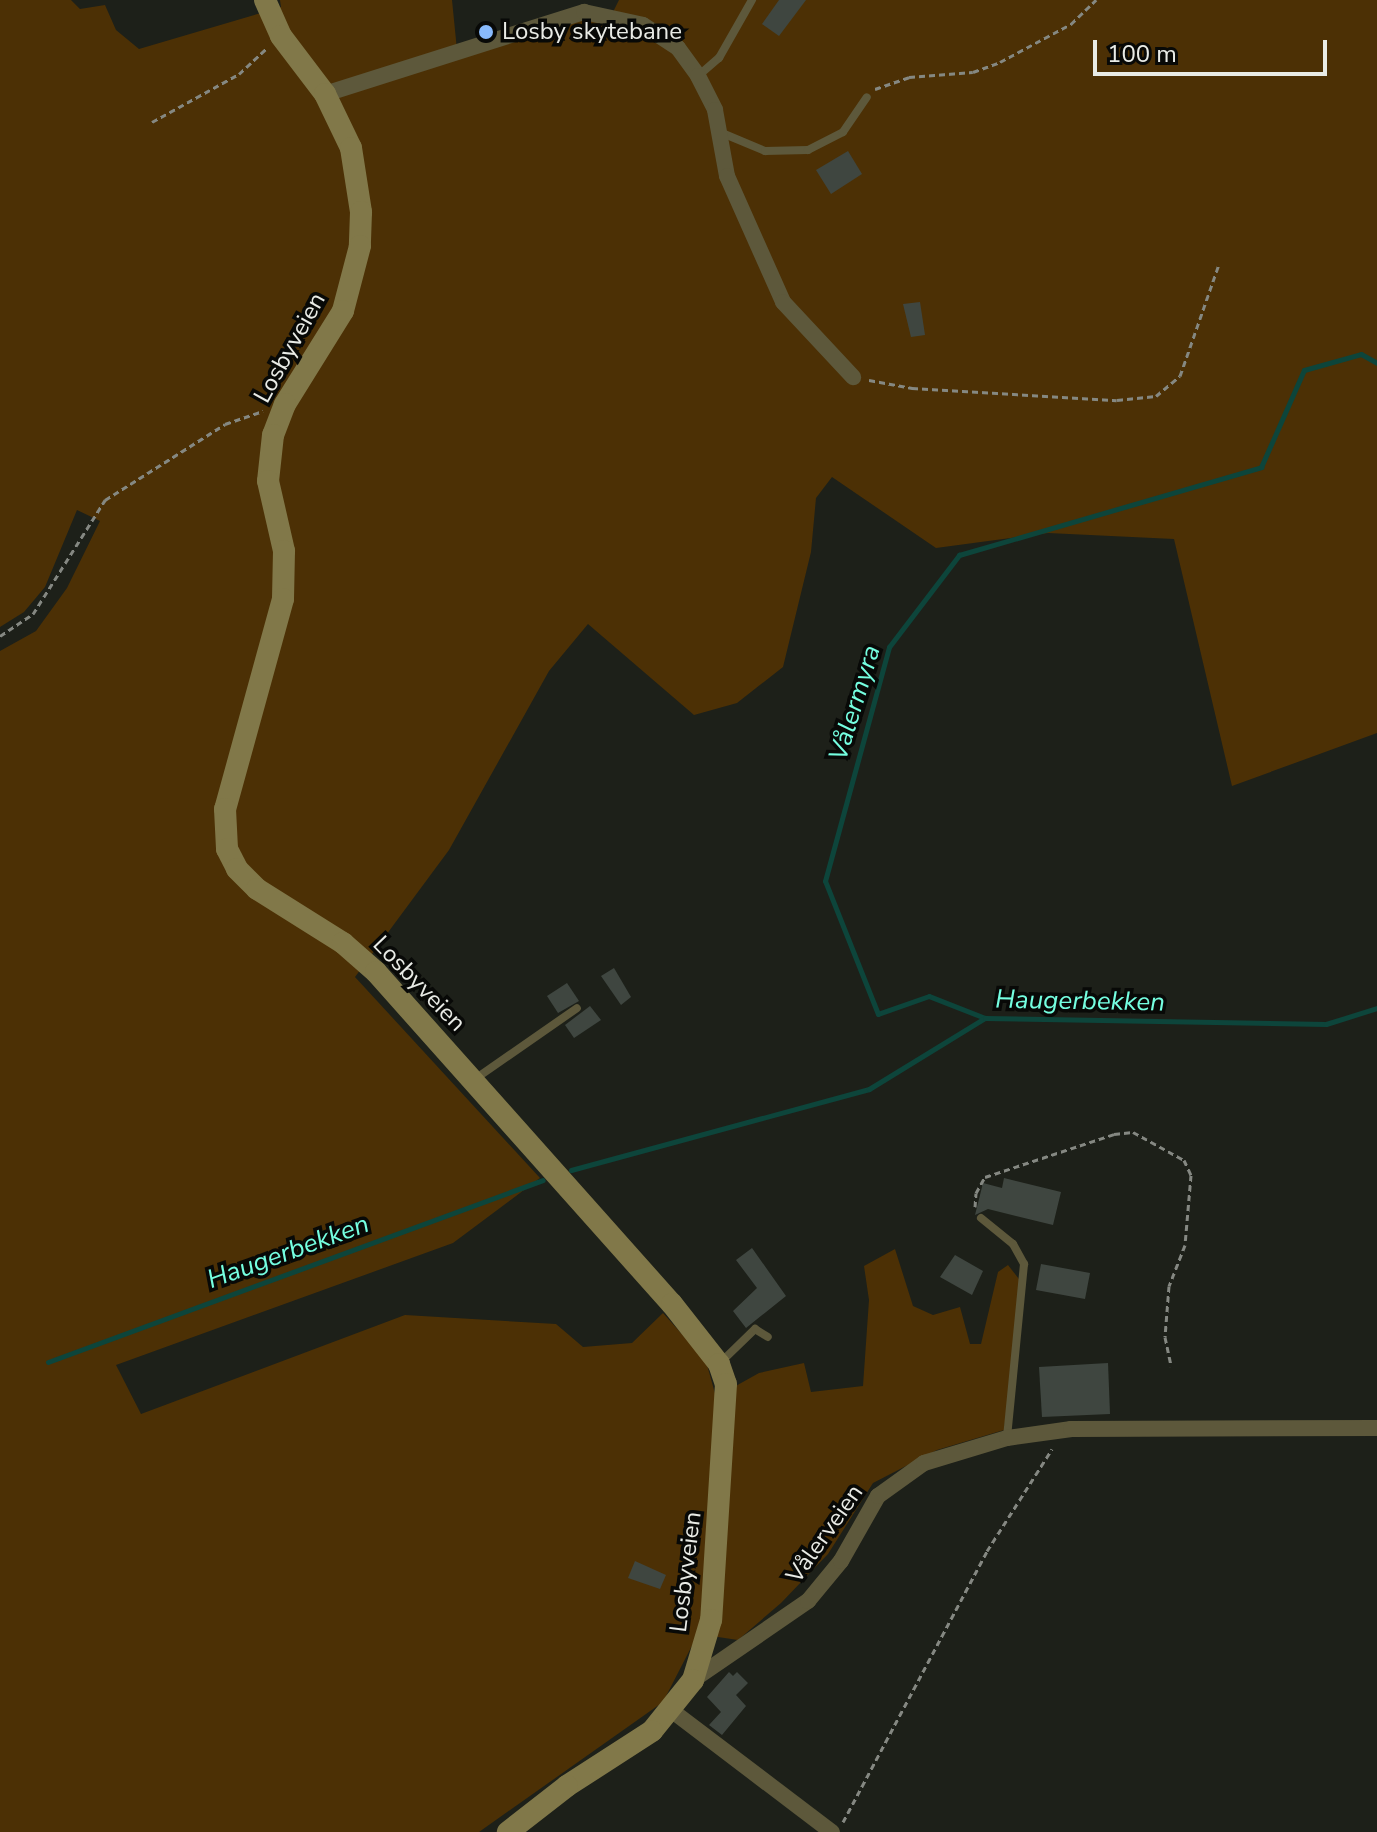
<!DOCTYPE html>
<meta charset="utf-8">
<style>
body{margin:0}
#map{position:relative;width:1377px;height:1832px;overflow:hidden;background:#1d2019;font-family:"Nunito Sans",sans-serif}
div>[style]{position:absolute}
[style*='--x']{left:calc(var(--x)*1px);top:calc(var(--y)*1px);width:calc(var(--w)*1px);rotate:calc(var(--a)*1deg)}
.green>*{inset:0;background:#4c3005}
.stream>*{height:5px;margin:-2.5px;padding:0 2.5px;transform-origin:2.5px;border-radius:2.5px;background:#0d453b}
.building>*{inset:0;background:#3f4640}
.path>*{height:3px;margin-top:-1.5px;transform-origin:0;background:repeating-linear-gradient(90deg,#858882 0 6px,transparent 0 10px)}
.service>*{height:8px;margin:-4px;padding:0 4px;transform-origin:4px;border-radius:4px;background:#5d583b}
.minor>*{height:16px;margin:-8px;padding:0 8px;transform-origin:8px;border-radius:8px;background:#5d583b}
.secondary>*{height:22px;margin:-11px;padding:0 11px;transform-origin:11px;border-radius:11px;background:#817849}
.dots>*{width:22px;height:22px;translate:-50% -50%;box-sizing:border-box;border:4px solid #080907;border-radius:50%}
span{translate:-50% -50%;white-space:nowrap;text-align:center;line-height:1.15;-webkit-text-stroke:7px #080907;paint-order:stroke}
.poi-label{font-size:24px;color:#e9ebe6}
.left{translate:0 -50%;text-align:left}
.street-label{font-size:24px;color:#e9ebe6}
.water-label{font-size:26px;color:#75ffe1;font-style:italic}
.scale{position:absolute;left:1093px;top:40px;width:234px;height:36px;box-sizing:border-box;border:4px solid #e9ebe6;border-top:0;padding-left:10px;font-size:24px;line-height:28px;white-space:nowrap;color:#e9ebe6;-webkit-text-stroke:6px #080907;paint-order:stroke}
</style>
<div id="map">
<div class="green">
<div style="clip-path:polygon(0 0,71px 0,80px 9px,105px 5px,116px 30px,139px 49px,281px 7px,280px 0,452px 0,457px 50px,610px 14px,604px 30px,619px 0,1377px 0,1377px 733px,1232px 786px,1174px 539px,1048px 533px,936px 548px,832px 477px,816px 498px,811px 552px,783px 667px,737px 703px,694px 715px,588px 624px,549px 671px,449px 850px,355px 977px,540px 1178px,453px 1243px,116px 1365px,141px 1414px,405px 1315px,556px 1324px,583px 1347px,632px 1343px,663px 1313px,706px 1361px,716px 1397px,759px 1373px,804px 1363px,811px 1392px,863px 1386px,869px 1300px,864px 1266px,895px 1249px,913px 1306px,933px 1315px,960px 1307px,970px 1344px,981px 1344px,998px 1272px,1008px 1265px,1022px 1283px,1004px 1430px,937px 1450px,873px 1483px,828px 1554px,781px 1603px,738px 1640px,698px 1634px,663px 1702px,479px 1832px,0 1832px,0 651px,36px 631px,67px 588px,100px 521px,77px 510px,45px 587px,24px 612px,0 627px)"></div>
</div>
<div class="stream">
<div style="--x:985;--y:1018;--w:60;--a:-158.6"></div>
<div style="--x:929;--y:996;--w:54;--a:160.6"></div>
<div style="--x:878;--y:1014;--w:143;--a:-111.7"></div>
<div style="--x:825;--y:881;--w:243;--a:-74.7"></div>
<div style="--x:889;--y:647;--w:116;--a:-52.7"></div>
<div style="--x:959;--y:555;--w:315;--a:-16.2"></div>
<div style="--x:1261;--y:467;--w:106;--a:-66.1"></div>
<div style="--x:1304;--y:370;--w:59;--a:-15.7"></div>
<div style="--x:1361;--y:354;--w:18;--a:29"></div>
<div style="--x:571;--y:1170;--w:309;--a:-15.2"></div>
<div style="--x:869;--y:1089;--w:136;--a:-31.5"></div>
<div style="--x:985;--y:1018;--w:341;--a:1"></div>
<div style="--x:1326;--y:1024;--w:53;--a:-17.4"></div>
<div style="--x:48;--y:1362;--w:527;--a:-20.19"></div>
</div>
<div class="building">
<div style="clip-path:polygon(779px 0,806px 0,779px 36px,762px 24px)"></div>
<div style="clip-path:polygon(848px 151px,862px 174px,831px 194px,816px 170px)"></div>
<div style="clip-path:polygon(920px 302px,925px 335px,911px 337px,903px 304px)"></div>
<div style="clip-path:polygon(614px 968px,631px 997px,621px 1005px,601px 976px)"></div>
<div style="clip-path:polygon(567px 983px,579px 1001px,558px 1013px,547px 996px)"></div>
<div style="clip-path:polygon(590px 1006px,601px 1020px,574px 1038px,565px 1025px)"></div>
<div style="clip-path:polygon(1004px 1178px,1061px 1192px,1053px 1225px,988px 1209px,975px 1215px,983px 1183px,1002px 1188px)"></div>
<div style="clip-path:polygon(752px 1248px,786px 1296px,746px 1328px,733px 1311px,757px 1288px,736px 1260px)"></div>
<div style="clip-path:polygon(955px 1255px,983px 1271px,972px 1295px,940px 1277px)"></div>
<div style="clip-path:polygon(1041px 1264px,1090px 1273px,1085px 1299px,1036px 1290px)"></div>
<div style="clip-path:polygon(1108px 1363px,1110px 1414px,1042px 1417px,1039px 1367px)"></div>
<div style="clip-path:polygon(635px 1561px,666px 1575px,660px 1589px,628px 1578px)"></div>
<div style="clip-path:polygon(729px 1672px,733px 1676px,737px 1672px,748px 1683px,736px 1695px,746px 1706px,722px 1735px,709px 1725px,721px 1712px,707px 1697px)"></div>
</div>
<div class="path">
<div style="--x:875;--y:89;--w:36;--a:-19"></div>
<div style="--x:909;--y:77;--w:64;--a:-4.5"></div>
<div style="--x:973;--y:72;--w:29;--a:-20"></div>
<div style="--x:1000;--y:62;--w:81;--a:-28.2"></div>
<div style="--x:1071;--y:24;--w:35;--a:-44"></div>
<div style="--x:152;--y:122;--w:99;--a:-28.9"></div>
<div style="--x:239;--y:74;--w:38;--a:-43"></div>
<div style="--x:869;--y:380;--w:44;--a:10.5"></div>
<div style="--x:912;--y:388;--w:205;--a:3.4"></div>
<div style="--x:1117;--y:400;--w:39;--a:-6"></div>
<div style="--x:1156;--y:396;--w:31;--a:-40"></div>
<div style="--x:1180;--y:376;--w:119;--a:-70.8"></div>
<div style="--x:0;--y:636;--w:40;--a:-34"></div>
<div style="--x:33;--y:614;--w:135;--a:-57.7"></div>
<div style="--x:105;--y:500;--w:142;--a:-32.3"></div>
<div style="--x:225;--y:424;--w:40;--a:-18.9"></div>
<div style="--x:975;--y:1207;--w:14;--a:-86"></div>
<div style="--x:976;--y:1193;--w:18;--a:-61"></div>
<div style="--x:985;--y:1177;--w:136;--a:-18.4"></div>
<div style="--x:1114;--y:1134;--w:19;--a:-6"></div>
<div style="--x:1133;--y:1132;--w:58;--a:28.8"></div>
<div style="--x:1184;--y:1160;--w:17;--a:65"></div>
<div style="--x:1191;--y:1175;--w:70;--a:94.9"></div>
<div style="--x:1185;--y:1245;--w:44;--a:111.3"></div>
<div style="--x:1169;--y:1286;--w:51;--a:94.5"></div>
<div style="--x:1165;--y:1337;--w:30;--a:78"></div>
<div style="--x:843;--y:1822;--w:307;--a:-62"></div>
<div style="--x:987;--y:1551;--w:121;--a:-57.5"></div>
</div>
<div class="service">
<div style="--x:698;--y:76;--w:28;--a:-41"></div>
<div style="--x:719;--y:58;--w:67;--a:-60.4"></div>
<div style="--x:722;--y:133;--w:47;--a:22.7"></div>
<div style="--x:765;--y:151;--w:43;--a:-1.3"></div>
<div style="--x:808;--y:150;--w:39;--a:-27"></div>
<div style="--x:843;--y:132;--w:42;--a:-55.6"></div>
<div style="--x:475;--y:1079;--w:124;--a:-34.8"></div>
<div style="--x:981;--y:1218;--w:41;--a:39.1"></div>
<div style="--x:1013;--y:1244;--w:23;--a:61"></div>
<div style="--x:1024;--y:1264;--w:175;--a:95.6"></div>
<div style="--x:720;--y:1363;--w:49;--a:-44.2"></div>
<div style="--x:755;--y:1329;--w:15;--a:32"></div>
</div>
<div class="minor">
<div style="--x:325;--y:94;--w:272;--a:-17.6"></div>
<div style="--x:584;--y:12;--w:60;--a:12.4"></div>
<div style="--x:643;--y:25;--w:42;--a:33.3"></div>
<div style="--x:678;--y:48;--w:34;--a:54"></div>
<div style="--x:698;--y:76;--w:38;--a:63"></div>
<div style="--x:715;--y:110;--w:67;--a:79.7"></div>
<div style="--x:727;--y:176;--w:138;--a:66"></div>
<div style="--x:783;--y:302;--w:103;--a:47"></div>
<div style="--x:693;--y:1680;--w:140;--a:-34.5"></div>
<div style="--x:808;--y:1601;--w:52;--a:-50.5"></div>
<div style="--x:841;--y:1561;--w:75;--a:-60.4"></div>
<div style="--x:878;--y:1496;--w:57;--a:-35.7"></div>
<div style="--x:924;--y:1463;--w:87;--a:-16.8"></div>
<div style="--x:1007;--y:1438;--w:65;--a:-8"></div>
<div style="--x:1071;--y:1429;--w:306;--a:-0.2"></div>
<div style="--x:671;--y:1710;--w:202;--a:37.2"></div>
</div>
<div class="secondary">
<div style="--x:265;--y:0;--w:39;--a:66"></div>
<div style="--x:281;--y:36;--w:73;--a:52.8"></div>
<div style="--x:325;--y:94;--w:60;--a:64.3"></div>
<div style="--x:351;--y:148;--w:65;--a:81.1"></div>
<div style="--x:361;--y:212;--w:34;--a:92"></div>
<div style="--x:360;--y:246;--w:67;--a:104.7"></div>
<div style="--x:343;--y:311;--w:110;--a:121.9"></div>
<div style="--x:285;--y:404;--w:33;--a:111"></div>
<div style="--x:273;--y:435;--w:46;--a:96.2"></div>
<div style="--x:268;--y:481;--w:72;--a:77.1"></div>
<div style="--x:284;--y:551;--w:48;--a:91.2"></div>
<div style="--x:283;--y:599;--w:218;--a:105.4"></div>
<div style="--x:225;--y:809;--w:40;--a:87.1"></div>
<div style="--x:227;--y:849;--w:22;--a:63"></div>
<div style="--x:237;--y:869;--w:28;--a:45"></div>
<div style="--x:257;--y:889;--w:102;--a:32.1"></div>
<div style="--x:343;--y:943;--w:44;--a:41.3"></div>
<div style="--x:376;--y:972;--w:445;--a:48.3"></div>
<div style="--x:672;--y:1304;--w:76;--a:51.9"></div>
<div style="--x:719;--y:1364;--w:21;--a:71"></div>
<div style="--x:726;--y:1384;--w:236;--a:93.6"></div>
<div style="--x:711;--y:1620;--w:63;--a:106.7"></div>
<div style="--x:693;--y:1680;--w:65;--a:128.8"></div>
<div style="--x:652;--y:1731;--w:101;--a:147.1"></div>
<div style="--x:567;--y:1786;--w:75;--a:142.1"></div>
</div>
<div class="dots">
<div style="left:486px;top:32px;background:#88bafc"></div>
</div>
<div class="poi-label">
<span class="left" style="left:502px;top:32px">Losby skytebane</span>
</div>
<div class="street-label">
<span style="left:290px;top:348px;rotate:-61deg">Losbyveien</span>
<span style="left:419px;top:984px;rotate:46deg">Losbyveien</span>
<span style="left:825px;top:1534px;rotate:-55deg">Vålerveien</span>
<span style="left:686px;top:1572px;rotate:-83deg">Losbyveien</span>
</div>
<div class="water-label">
<span style="left:855px;top:703px;rotate:-73deg">Vålermyra</span>
<span style="left:1080px;top:1001px;rotate:1deg">Haugerbekken</span>
<span style="left:288px;top:1252px;rotate:-20deg">Haugerbekken</span>
</div>
<div class="scale">100 m</div>
</div>
